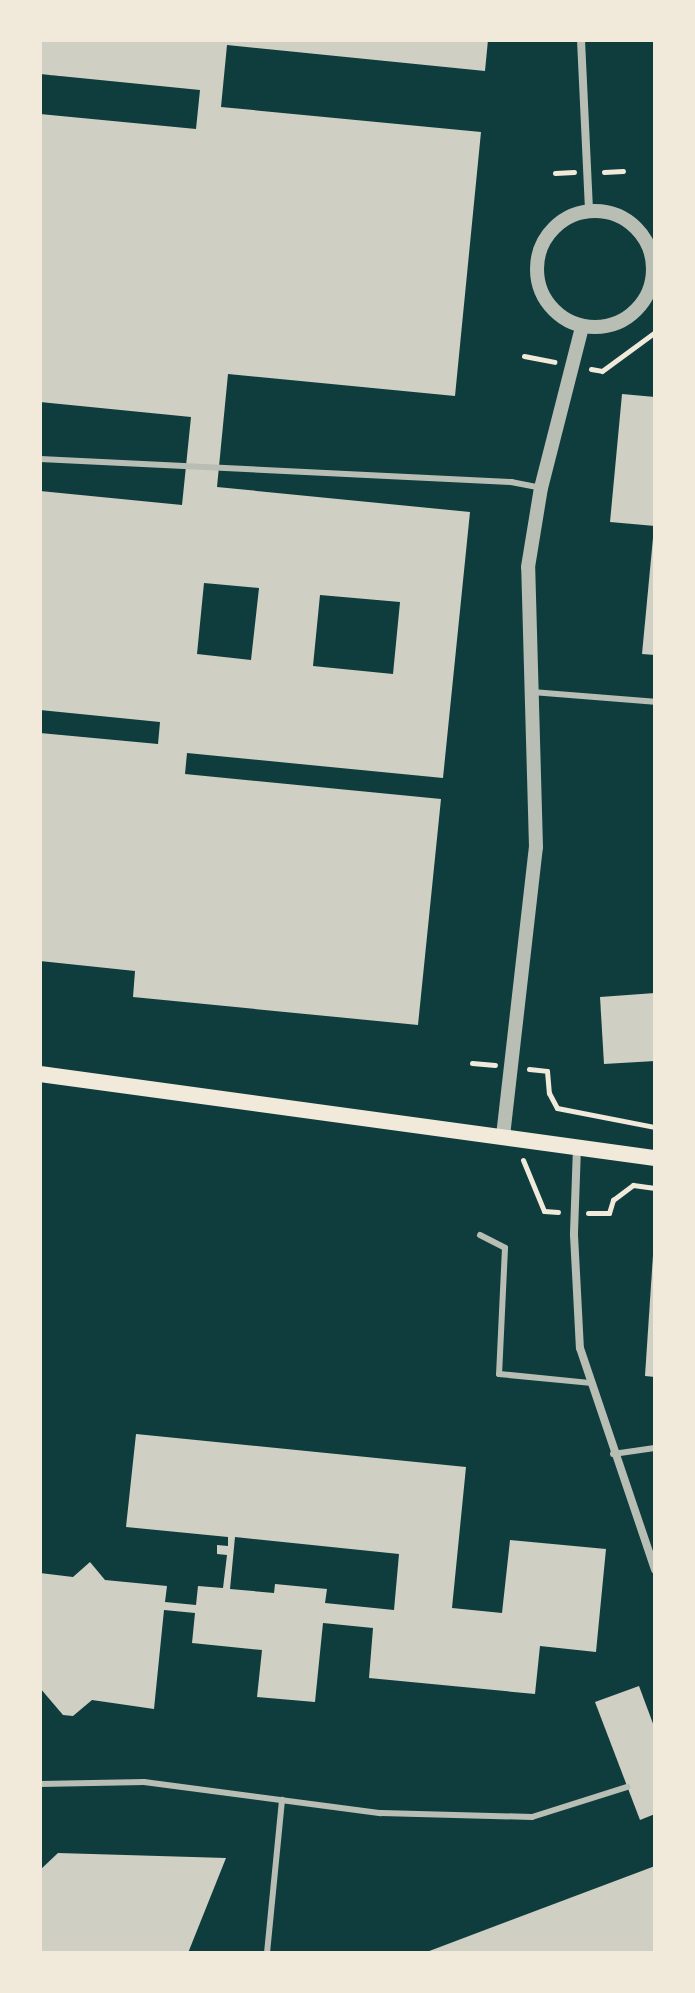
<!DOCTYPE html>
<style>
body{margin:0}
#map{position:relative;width:695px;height:1993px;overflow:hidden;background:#0f3d3e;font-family:Ubuntu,sans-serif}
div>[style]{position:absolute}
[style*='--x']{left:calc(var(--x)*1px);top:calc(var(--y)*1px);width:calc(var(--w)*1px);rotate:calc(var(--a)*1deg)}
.building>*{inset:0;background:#cfcfc3}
.path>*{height:5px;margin:-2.5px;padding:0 2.5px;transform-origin:2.5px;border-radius:2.5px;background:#f1e9da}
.service>*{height:6px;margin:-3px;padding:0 3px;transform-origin:3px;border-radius:3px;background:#b8beb3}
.minor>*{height:8px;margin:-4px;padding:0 4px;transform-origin:4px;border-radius:4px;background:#b8beb3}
.tertiary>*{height:14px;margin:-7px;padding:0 7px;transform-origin:7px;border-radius:7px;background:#b8beb3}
.tertiary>.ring{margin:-7px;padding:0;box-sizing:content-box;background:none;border:14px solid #b8beb3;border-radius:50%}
.secondary>*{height:16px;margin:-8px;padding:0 8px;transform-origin:8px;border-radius:8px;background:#f1e9da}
span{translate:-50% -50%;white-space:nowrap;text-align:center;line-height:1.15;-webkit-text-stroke:7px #f1e9da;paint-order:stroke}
.frame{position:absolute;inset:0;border:42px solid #f1e9da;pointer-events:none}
</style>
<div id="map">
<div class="building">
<div style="clip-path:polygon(evenodd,40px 40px,488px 40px,485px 71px,227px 45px,221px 107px,481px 132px,455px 396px,228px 374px,217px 487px,470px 512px,443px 778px,187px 753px,185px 774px,441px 799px,418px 1025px,133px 997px,135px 971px,40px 961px,40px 733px,158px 744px,160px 722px,40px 710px,40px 491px,182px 505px,191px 417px,40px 402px,40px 114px,196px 129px,200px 90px,40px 74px,40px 40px,204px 583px,259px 588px,251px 660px,197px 654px,204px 583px,40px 40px,320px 595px,400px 602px,393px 674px,313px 666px,320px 595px)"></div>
<div style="clip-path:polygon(622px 394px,655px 397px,655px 526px,610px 522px)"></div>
<div style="clip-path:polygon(653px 538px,655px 538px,655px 655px,642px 654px)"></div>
<div style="clip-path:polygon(655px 993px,655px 1061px,604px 1064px,600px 997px)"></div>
<div style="clip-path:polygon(653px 1255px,655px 1255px,655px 1377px,645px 1376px)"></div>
<div style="clip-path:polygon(evenodd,136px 1434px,466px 1467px,452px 1608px,502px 1613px,510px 1540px,606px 1549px,596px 1652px,540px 1646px,535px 1694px,369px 1678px,373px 1628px,323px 1623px,315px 1702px,257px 1697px,262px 1650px,192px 1643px,195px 1613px,164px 1610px,154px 1709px,92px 1700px,73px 1716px,63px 1715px,40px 1688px,40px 1573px,73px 1577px,90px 1562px,105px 1580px,167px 1586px,165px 1602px,196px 1605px,198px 1586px,223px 1588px,227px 1555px,217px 1554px,217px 1545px,228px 1546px,228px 1537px,126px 1527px,136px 1434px,235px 1537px,399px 1554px,394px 1610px,325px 1603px,327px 1589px,275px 1584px,274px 1593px,230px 1589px,235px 1537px)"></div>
<div style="clip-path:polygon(639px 1686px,655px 1729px,655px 1814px,640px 1820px,595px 1702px)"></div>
<div style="clip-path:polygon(58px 1853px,226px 1858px,188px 1953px,40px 1953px,40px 1870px)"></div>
<div style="clip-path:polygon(655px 1866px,655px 1953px,424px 1953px)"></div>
</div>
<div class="path">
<div style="--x:604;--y:172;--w:19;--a:-3"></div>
<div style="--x:555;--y:173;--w:19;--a:-3"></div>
<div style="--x:524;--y:356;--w:31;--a:11"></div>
<div style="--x:591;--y:369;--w:11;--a:10"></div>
<div style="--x:602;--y:371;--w:66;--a:-36.3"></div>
<div style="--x:472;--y:1063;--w:23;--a:5"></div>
<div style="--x:529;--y:1069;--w:18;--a:6"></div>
<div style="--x:547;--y:1071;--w:22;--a:85"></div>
<div style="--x:549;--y:1093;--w:17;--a:62"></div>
<div style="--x:557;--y:1108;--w:100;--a:11"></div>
<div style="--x:523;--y:1160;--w:55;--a:67.6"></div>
<div style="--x:544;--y:1211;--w:14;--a:4"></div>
<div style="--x:588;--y:1213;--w:21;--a:0"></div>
<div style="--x:609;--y:1213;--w:14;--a:-73"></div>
<div style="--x:613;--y:1200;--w:25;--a:-37"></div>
<div style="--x:633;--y:1185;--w:22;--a:8"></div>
</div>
<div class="service">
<div style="--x:40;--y:459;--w:472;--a:2.8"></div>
<div style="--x:511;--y:482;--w:31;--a:11"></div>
<div style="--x:532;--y:692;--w:123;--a:4.6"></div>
<div style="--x:480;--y:1235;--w:28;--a:27"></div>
<div style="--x:505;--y:1248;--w:126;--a:92.7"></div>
<div style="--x:499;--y:1374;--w:91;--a:5.6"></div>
<div style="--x:613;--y:1454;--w:42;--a:-8.1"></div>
<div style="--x:40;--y:1784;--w:104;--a:-1.1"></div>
<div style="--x:144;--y:1782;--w:239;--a:7.5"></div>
<div style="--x:381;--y:1813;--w:151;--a:1.5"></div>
<div style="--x:532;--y:1817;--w:100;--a:-17.5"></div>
<div style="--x:267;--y:1953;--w:154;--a:-84.4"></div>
</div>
<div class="minor">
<div style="--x:581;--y:40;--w:171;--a:87.3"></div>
<div style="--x:577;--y:1147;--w:88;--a:92"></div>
<div style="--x:574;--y:1235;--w:113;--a:87"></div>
<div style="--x:580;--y:1348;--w:234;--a:71.3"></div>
</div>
<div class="tertiary">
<div class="ring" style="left:537px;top:211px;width:102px;height:102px"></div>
<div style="--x:503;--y:1136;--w:291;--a:-83.5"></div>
<div style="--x:536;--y:847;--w:280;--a:-91.6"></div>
<div style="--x:528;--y:567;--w:80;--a:-80.7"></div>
<div style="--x:541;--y:488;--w:166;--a:-75.7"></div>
</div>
<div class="secondary">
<div style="--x:40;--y:1074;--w:621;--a:7.78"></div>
</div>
<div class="frame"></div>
</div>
